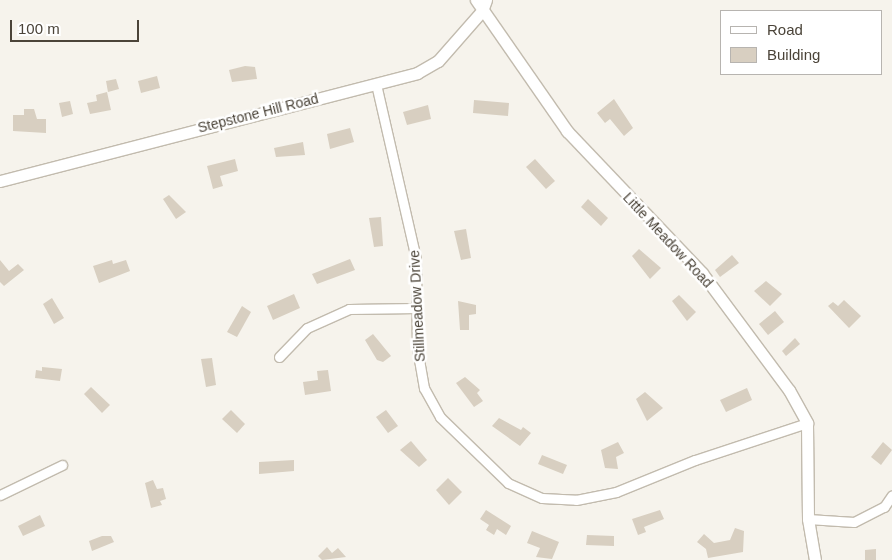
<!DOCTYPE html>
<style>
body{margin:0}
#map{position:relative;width:892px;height:560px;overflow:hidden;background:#f6f3ec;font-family:Helvetica,sans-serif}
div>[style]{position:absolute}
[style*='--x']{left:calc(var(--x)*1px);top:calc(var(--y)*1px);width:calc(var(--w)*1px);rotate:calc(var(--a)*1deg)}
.building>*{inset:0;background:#d8cfc1}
.roads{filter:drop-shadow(1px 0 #c2bbae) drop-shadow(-1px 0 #c2bbae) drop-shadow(0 1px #c2bbae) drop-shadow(0 -1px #c2bbae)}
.minor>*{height:9px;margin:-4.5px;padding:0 4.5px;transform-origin:4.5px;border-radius:4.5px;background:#fff}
.tertiary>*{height:11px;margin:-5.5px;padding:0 5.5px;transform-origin:5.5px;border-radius:5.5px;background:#fff}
span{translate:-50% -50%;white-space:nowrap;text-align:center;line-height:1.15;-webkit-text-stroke:5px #fff;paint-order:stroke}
.street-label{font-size:14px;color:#4b4439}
.legend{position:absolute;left:720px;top:10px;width:162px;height:65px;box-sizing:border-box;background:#fff;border:1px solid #b7b4b0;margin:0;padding:6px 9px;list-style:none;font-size:15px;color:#4b4439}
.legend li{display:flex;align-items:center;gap:10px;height:25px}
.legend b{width:25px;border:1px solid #b7b4b0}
.scale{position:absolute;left:10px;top:20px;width:129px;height:22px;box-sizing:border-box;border:2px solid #4b4439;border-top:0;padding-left:6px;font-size:15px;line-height:18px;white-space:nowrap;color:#4b4439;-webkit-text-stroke:4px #fff;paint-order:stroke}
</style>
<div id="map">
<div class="building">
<div style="clip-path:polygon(245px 66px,255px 67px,257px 79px,232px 82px,229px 70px)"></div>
<div style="clip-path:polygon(157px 76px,160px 88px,141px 93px,138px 81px)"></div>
<div style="clip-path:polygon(116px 79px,119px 89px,108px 92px,106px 81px)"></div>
<div style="clip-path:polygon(107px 92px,111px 110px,90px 114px,87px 103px,97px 101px,96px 95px)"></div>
<div style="clip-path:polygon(614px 99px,633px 128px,624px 136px,610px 119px,605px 123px,597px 113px)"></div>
<div style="clip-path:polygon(474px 100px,509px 103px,508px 116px,473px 113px)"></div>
<div style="clip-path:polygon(70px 101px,73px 114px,62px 117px,59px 103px)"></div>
<div style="clip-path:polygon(428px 105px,431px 119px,407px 125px,403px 112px)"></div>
<div style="clip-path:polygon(24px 109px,34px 109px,37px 119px,46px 119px,46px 133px,13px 131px,13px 115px,24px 115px)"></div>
<div style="clip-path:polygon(350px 128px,354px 142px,330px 149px,327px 134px)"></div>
<div style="clip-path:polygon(303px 142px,305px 155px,276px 157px,274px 148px)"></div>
<div style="clip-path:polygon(235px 159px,238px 171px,220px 176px,223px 186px,213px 189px,207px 166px)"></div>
<div style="clip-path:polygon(535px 159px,555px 181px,546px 189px,526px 167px)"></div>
<div style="clip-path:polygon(169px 195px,186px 212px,176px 219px,163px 199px)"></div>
<div style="clip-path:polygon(588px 199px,608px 218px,601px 226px,581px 207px)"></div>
<div style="clip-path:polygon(381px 217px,383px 246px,374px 247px,369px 218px)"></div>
<div style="clip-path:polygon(466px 229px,471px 258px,461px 260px,454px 231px)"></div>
<div style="clip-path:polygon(639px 249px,661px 268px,650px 279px,632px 256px)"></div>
<div style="clip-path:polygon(732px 255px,739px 263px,720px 277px,715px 270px)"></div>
<div style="clip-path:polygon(350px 259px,355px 270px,317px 284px,312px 274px)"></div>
<div style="clip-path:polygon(0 260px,9px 271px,18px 264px,24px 270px,4px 286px,0 282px)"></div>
<div style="clip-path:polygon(112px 260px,113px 264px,126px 260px,130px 271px,99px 283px,93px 266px)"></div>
<div style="clip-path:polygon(766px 281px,782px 294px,770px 306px,754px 291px)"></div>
<div style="clip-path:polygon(294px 294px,300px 308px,273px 320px,267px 306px)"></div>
<div style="clip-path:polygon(679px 295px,696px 312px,687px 321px,672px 301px)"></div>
<div style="clip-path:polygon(52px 298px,64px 318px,54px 324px,43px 304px)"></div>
<div style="clip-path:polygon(844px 300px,861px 316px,849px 328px,828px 306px,833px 302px,838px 306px)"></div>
<div style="clip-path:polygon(458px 301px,476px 305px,476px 314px,469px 315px,469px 330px,460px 330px)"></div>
<div style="clip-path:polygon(242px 306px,251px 312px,237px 337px,227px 332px)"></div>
<div style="clip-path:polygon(775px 311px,784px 322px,768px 335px,759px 324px)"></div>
<div style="clip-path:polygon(373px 334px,391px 356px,383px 362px,377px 360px,365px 340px)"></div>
<div style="clip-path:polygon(795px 338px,800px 344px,786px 356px,782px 351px)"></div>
<div style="clip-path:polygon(212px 358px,216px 385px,206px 387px,201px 359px)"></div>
<div style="clip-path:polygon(42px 367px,62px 369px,60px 381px,35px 378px,36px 370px,42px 371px)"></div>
<div style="clip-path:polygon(328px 370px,331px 391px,305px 395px,303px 382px,318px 380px,317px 371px)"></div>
<div style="clip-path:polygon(465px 377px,480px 390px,477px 393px,483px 401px,474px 407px,456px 383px)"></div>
<div style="clip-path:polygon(91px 387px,110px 405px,102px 413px,84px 394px)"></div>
<div style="clip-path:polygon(747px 388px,752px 400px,726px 412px,720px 400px)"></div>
<div style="clip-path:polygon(645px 392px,663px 408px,647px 421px,636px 399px)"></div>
<div style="clip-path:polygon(231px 410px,245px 424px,237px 433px,222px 419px)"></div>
<div style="clip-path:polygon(386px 410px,398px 426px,388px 433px,376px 417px)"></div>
<div style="clip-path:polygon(499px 418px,521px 430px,523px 427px,531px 433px,520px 446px,492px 426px)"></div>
<div style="clip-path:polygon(411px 441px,427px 460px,419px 467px,400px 450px)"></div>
<div style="clip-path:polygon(618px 442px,624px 453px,616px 457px,618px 469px,605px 468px,601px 450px)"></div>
<div style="clip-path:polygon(883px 442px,892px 450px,881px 465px,871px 457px)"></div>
<div style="clip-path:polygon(542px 455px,567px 465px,563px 474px,538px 464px)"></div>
<div style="clip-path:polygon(294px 460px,294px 471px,259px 474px,259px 462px)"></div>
<div style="clip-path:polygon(448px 478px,462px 492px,449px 505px,436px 490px)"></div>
<div style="clip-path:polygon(153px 480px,157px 489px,163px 488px,166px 499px,160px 501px,162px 505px,151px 508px,145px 483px)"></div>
<div style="clip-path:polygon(486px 510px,511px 526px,506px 535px,497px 529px,494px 535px,486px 530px,489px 525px,480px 519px)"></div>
<div style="clip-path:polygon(660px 510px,664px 519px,644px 527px,646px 532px,638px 535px,632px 519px)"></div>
<div style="clip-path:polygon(40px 515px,45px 526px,23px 536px,18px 526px)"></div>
<div style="clip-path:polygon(735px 528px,744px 531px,743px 552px,708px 558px,706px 549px,697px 542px,704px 534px,714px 543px,730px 540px)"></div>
<div style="clip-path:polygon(532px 531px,559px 542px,552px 559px,536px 557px,540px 548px,527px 543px)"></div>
<div style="clip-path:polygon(587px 535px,614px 536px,614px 546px,586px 545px)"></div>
<div style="clip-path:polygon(102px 536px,111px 536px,114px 542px,92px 551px,89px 541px)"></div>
<div style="clip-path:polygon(327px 547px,332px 553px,338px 548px,346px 557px,322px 560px,318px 556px)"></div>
<div style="clip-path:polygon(876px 549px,876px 560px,865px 560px,865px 550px)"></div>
</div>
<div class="roads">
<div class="minor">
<div style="--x:376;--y:84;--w:179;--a:77.1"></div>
<div style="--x:416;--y:258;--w:90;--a:89.4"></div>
<div style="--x:417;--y:348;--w:41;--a:80.1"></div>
<div style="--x:424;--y:388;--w:33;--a:61"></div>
<div style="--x:440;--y:417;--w:95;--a:44.1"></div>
<div style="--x:508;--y:483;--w:37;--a:24"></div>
<div style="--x:542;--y:498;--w:34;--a:3"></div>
<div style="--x:576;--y:500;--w:41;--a:-11.3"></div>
<div style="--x:616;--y:492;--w:85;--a:-22.1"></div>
<div style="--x:695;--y:460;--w:118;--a:-18.3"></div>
<div style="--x:279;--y:357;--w:40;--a:-46"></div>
<div style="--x:307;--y:328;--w:46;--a:-24.3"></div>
<div style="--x:349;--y:309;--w:68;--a:-0.8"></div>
<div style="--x:0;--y:495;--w:69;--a:-25.8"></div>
<div style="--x:808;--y:519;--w:46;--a:3.7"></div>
<div style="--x:854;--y:522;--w:34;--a:-27"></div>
<div style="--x:884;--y:507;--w:14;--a:-56"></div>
</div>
<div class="tertiary">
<div style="--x:476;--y:0;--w:160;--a:55.2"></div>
<div style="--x:567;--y:131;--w:196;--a:46.4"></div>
<div style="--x:702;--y:273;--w:146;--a:53.4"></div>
<div style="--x:789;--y:390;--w:38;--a:61"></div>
<div style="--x:807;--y:423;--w:96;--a:89.4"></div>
<div style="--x:808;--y:519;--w:42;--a:80.3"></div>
<div style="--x:0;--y:181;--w:431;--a:-14.5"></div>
<div style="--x:417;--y:73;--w:24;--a:-30"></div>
<div style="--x:438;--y:61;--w:67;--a:-48.7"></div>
<div style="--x:482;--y:11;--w:12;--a:-70"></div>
</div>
</div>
<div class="street-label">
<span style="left:258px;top:113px;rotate:-14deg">Stepstone Hill Road</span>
<span style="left:668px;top:240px;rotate:47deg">Little Meadow Road</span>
<span style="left:417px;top:306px;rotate:-93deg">Stillmeadow Drive</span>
</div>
<ul class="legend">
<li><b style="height:6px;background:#fff"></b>Road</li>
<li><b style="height:14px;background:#d8cfc1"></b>Building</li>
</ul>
<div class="scale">100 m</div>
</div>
